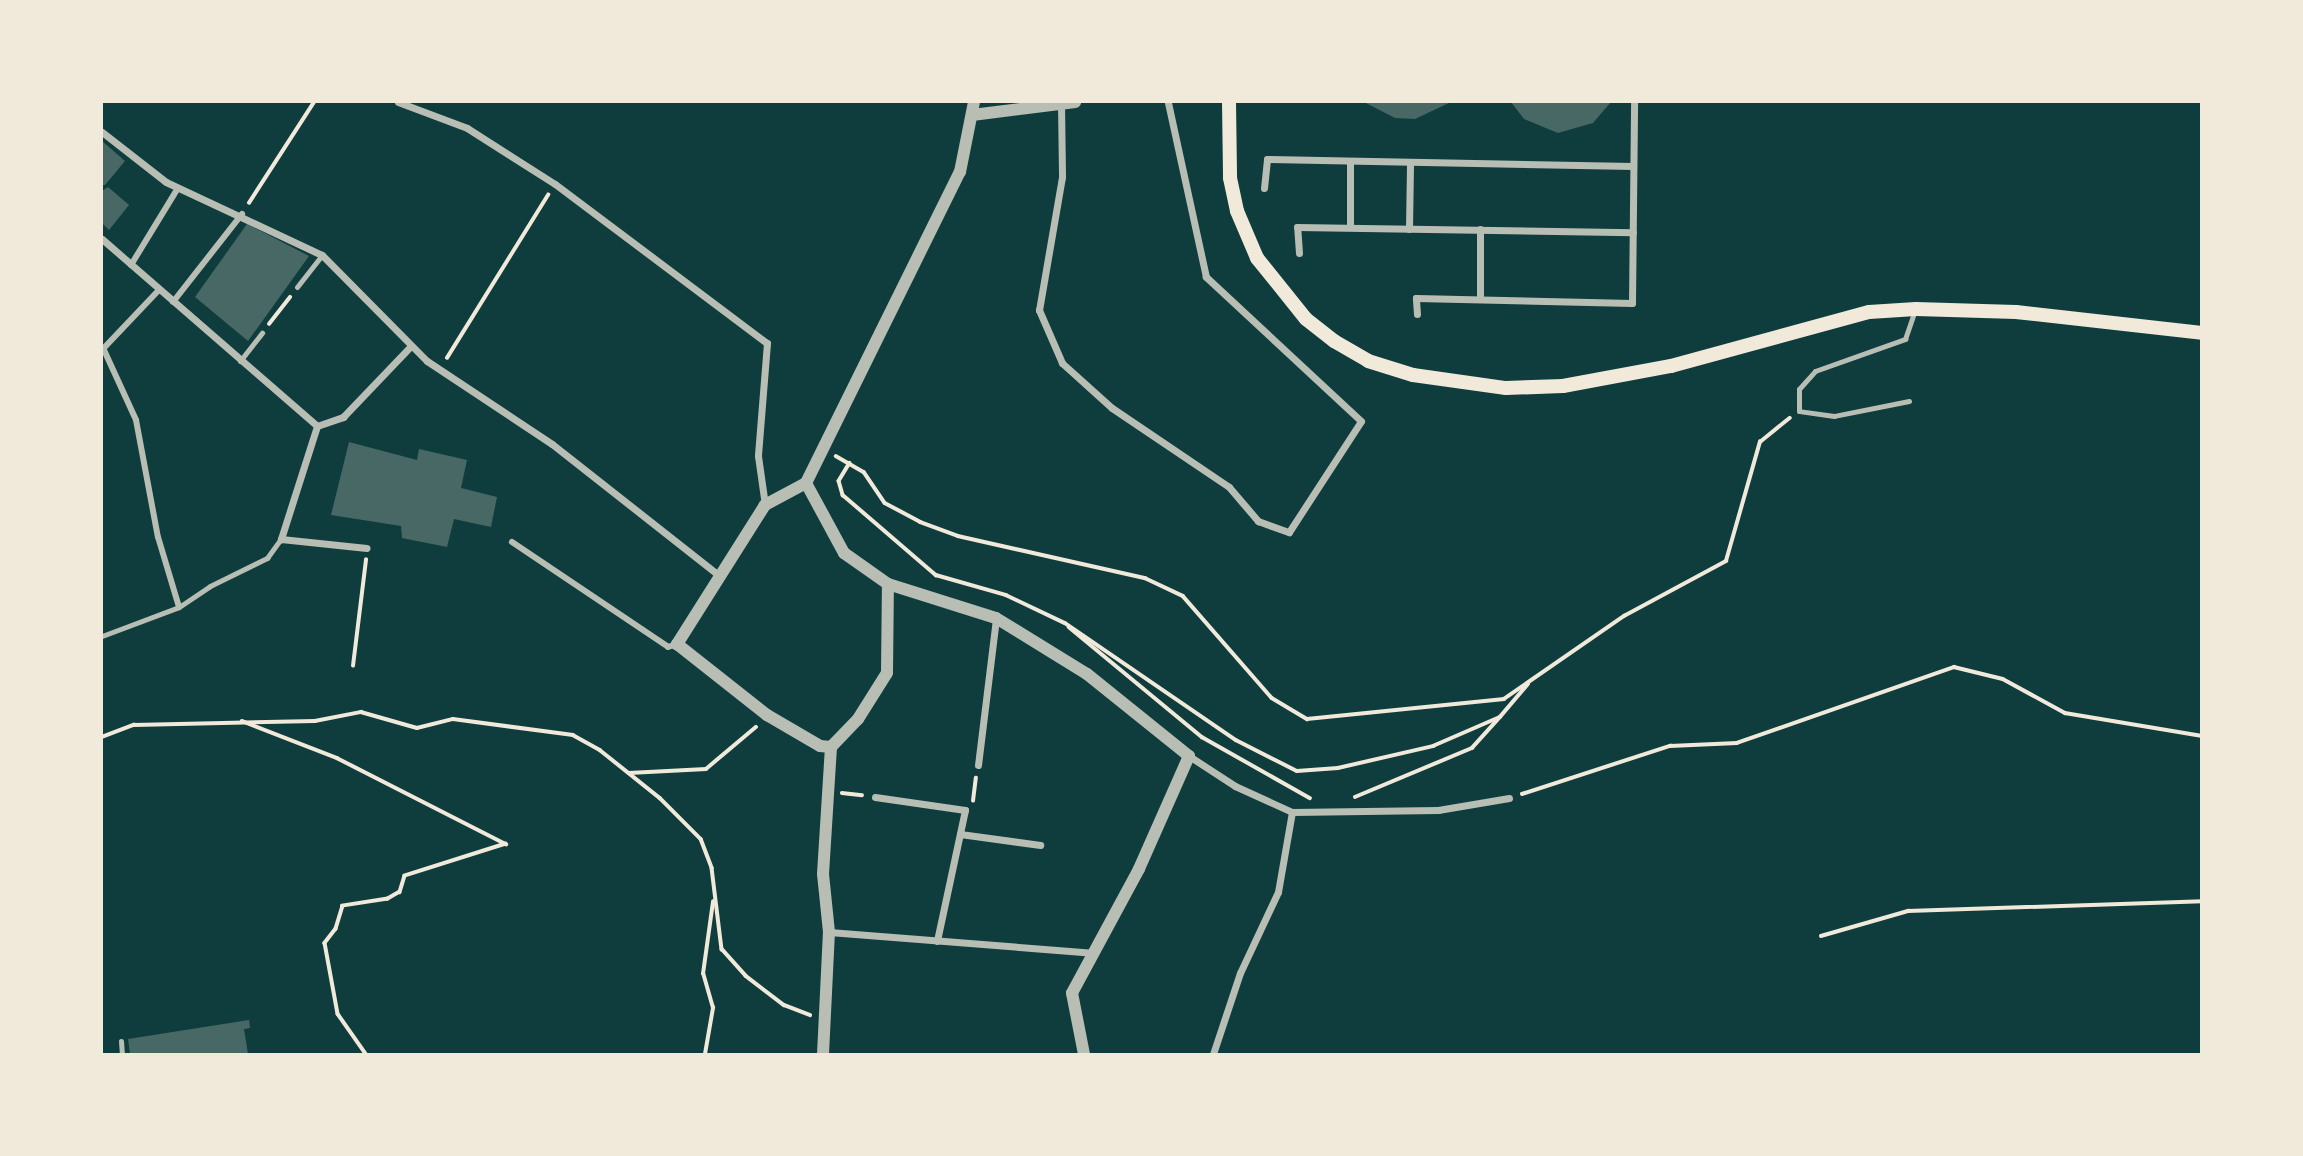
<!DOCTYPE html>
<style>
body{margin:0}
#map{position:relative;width:2303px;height:1156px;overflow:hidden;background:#0f3d3e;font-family:"Noto Serif",serif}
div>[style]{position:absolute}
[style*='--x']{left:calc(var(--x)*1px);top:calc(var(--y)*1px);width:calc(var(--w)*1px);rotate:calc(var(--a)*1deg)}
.building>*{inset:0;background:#486865}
.path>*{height:3.5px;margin:-1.75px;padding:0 1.75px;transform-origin:1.75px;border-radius:1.75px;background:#f1e9da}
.service>*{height:5px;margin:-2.5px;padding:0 2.5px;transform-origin:2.5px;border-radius:2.5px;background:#b8beb3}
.pedestrian>*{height:6px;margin:-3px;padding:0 3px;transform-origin:3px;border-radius:3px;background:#b8beb3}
.minor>*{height:7px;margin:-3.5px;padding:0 3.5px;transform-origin:3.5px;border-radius:3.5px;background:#b8beb3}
.tertiary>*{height:12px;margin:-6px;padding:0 6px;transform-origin:6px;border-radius:6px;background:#b8beb3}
.secondary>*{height:14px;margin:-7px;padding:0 7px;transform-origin:7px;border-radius:7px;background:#f1e9da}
span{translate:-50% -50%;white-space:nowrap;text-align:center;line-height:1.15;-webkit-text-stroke:7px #f1e9da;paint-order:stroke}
.frame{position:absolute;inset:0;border:103px solid #f1e9da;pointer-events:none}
</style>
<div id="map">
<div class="building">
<div style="clip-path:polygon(1364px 102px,1451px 102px,1415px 119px,1395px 118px)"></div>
<div style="clip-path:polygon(1511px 102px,1611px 102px,1593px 123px,1558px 133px,1524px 119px)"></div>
<div style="clip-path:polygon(102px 141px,125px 161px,105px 185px,102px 185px)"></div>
<div style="clip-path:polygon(108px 187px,129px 205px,109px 230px,102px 223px,102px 191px)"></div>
<div style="clip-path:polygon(247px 224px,309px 256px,248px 341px,195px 297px)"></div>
<div style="clip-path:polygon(349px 442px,417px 460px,419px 449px,467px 460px,461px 488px,497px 497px,491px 527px,454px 519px,447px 547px,402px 538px,401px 526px,331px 515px)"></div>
<div style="clip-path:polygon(249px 1020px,250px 1028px,244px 1029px,248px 1054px,130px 1054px,128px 1039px)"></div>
</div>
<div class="path">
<div style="--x:249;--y:203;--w:120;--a:-57.2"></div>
<div style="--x:269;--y:324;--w:34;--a:-52"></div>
<div style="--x:447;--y:358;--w:192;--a:-58.2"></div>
<div style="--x:836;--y:456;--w:32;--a:30"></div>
<div style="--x:864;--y:472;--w:37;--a:56"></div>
<div style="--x:885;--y:503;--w:40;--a:28"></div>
<div style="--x:920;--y:522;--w:40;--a:20.2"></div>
<div style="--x:958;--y:536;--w:192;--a:12.7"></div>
<div style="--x:1145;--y:578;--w:42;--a:25.3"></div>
<div style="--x:1183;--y:596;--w:135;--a:48.9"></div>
<div style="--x:1272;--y:698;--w:41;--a:31"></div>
<div style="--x:1307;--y:719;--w:198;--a:-5.8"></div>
<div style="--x:1504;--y:699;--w:146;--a:-34.7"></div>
<div style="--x:1624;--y:616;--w:116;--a:-28.3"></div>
<div style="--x:1726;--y:561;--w:124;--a:-74.1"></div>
<div style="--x:1760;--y:442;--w:38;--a:-39"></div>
<div style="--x:850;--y:463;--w:21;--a:121"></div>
<div style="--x:839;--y:481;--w:15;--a:74"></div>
<div style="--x:843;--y:495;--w:123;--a:40.7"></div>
<div style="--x:936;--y:575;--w:73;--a:15.9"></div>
<div style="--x:1006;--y:595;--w:65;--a:25.4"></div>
<div style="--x:1065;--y:623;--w:207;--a:34.4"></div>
<div style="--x:1236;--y:740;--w:68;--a:26.9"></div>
<div style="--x:1297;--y:771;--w:41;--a:-4.2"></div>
<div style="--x:1338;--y:768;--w:98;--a:-13"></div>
<div style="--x:1433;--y:746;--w:73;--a:-23.4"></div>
<div style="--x:1500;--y:717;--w:43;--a:-49.7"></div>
<div style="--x:1069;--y:627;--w:173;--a:39.6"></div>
<div style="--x:1202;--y:737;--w:124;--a:29.5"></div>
<div style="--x:353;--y:666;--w:107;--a:-83"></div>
<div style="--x:242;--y:721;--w:102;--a:21.3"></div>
<div style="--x:337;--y:758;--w:190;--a:27"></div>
<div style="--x:506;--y:844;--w:106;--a:162.4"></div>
<div style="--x:405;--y:876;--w:17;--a:107"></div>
<div style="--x:400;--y:892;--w:14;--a:150"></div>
<div style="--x:388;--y:899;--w:46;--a:171.2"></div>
<div style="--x:343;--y:906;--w:24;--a:107"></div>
<div style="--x:336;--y:929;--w:18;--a:128"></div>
<div style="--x:325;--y:943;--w:72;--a:79.6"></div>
<div style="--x:338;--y:1014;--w:49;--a:55"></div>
<div style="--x:102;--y:737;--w:34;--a:-21"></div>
<div style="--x:134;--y:725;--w:181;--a:-1.3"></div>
<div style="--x:315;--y:721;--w:47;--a:-11.1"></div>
<div style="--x:361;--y:712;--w:58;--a:15.9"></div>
<div style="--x:417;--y:728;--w:37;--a:-14"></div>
<div style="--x:453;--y:719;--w:121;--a:7.6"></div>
<div style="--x:573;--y:735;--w:31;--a:29"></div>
<div style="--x:600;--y:750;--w:77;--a:38.7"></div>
<div style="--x:660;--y:798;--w:58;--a:45"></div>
<div style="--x:701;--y:839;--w:31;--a:69"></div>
<div style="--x:712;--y:868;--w:82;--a:83"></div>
<div style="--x:722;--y:949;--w:36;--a:48"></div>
<div style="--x:746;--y:976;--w:48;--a:37.3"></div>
<div style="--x:784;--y:1005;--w:28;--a:21"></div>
<div style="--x:629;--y:773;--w:77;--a:-3"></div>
<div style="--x:706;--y:769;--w:65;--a:-40"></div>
<div style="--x:842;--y:793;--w:20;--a:6"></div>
<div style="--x:1522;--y:794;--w:156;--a:-18"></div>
<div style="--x:1670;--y:746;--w:67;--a:-2.6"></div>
<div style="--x:1737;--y:743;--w:230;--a:-19.3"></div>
<div style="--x:1954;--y:667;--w:50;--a:13.8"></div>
<div style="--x:2003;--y:679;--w:71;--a:28.7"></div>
<div style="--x:2065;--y:713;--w:139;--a:9.5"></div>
<div style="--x:1355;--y:797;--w:127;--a:-22.7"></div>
<div style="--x:1472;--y:748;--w:40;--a:-48"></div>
<div style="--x:973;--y:801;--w:23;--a:-83"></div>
<div style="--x:1821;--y:936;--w:91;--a:-16"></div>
<div style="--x:1908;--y:911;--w:294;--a:-1.9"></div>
<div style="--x:705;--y:1054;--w:47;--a:-80.1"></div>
<div style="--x:713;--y:1008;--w:35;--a:-106"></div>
<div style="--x:703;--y:974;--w:73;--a:-82.1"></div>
</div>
<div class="service">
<div style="--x:297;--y:287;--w:41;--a:-52"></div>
<div style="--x:240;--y:361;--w:36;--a:-52"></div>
<div style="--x:1909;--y:401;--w:76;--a:168.7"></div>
<div style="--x:1834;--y:416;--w:35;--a:-172"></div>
<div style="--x:1799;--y:411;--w:22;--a:-90"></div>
<div style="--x:1799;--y:389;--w:24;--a:-48"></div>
<div style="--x:1815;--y:371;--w:96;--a:-19.6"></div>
<div style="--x:1905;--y:339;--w:31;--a:-71"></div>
<div style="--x:102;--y:636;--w:82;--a:-20.6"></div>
<div style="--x:179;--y:607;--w:37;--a:-34"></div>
<div style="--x:210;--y:586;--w:64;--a:-26.2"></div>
<div style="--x:267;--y:558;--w:24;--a:-54"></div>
<div style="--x:121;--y:1041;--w:13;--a:86"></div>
</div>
<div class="pedestrian">
<div style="--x:131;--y:265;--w:90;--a:-58.6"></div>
<div style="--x:173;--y:302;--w:112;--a:-51.9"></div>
<div style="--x:102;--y:350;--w:83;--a:-46.5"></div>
<div style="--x:104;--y:350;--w:77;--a:65.4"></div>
<div style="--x:136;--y:420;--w:119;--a:79.4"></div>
<div style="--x:158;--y:537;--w:73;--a:73.3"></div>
<div style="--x:512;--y:542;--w:188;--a:33.9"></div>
<div style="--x:668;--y:647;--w:9;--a:-18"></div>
</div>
<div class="minor">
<div style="--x:398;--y:102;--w:74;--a:20.6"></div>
<div style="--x:467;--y:128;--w:104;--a:32.5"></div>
<div style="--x:555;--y:184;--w:265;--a:36.9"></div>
<div style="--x:767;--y:343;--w:113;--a:94.6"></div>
<div style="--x:758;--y:456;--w:49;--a:81.9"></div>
<div style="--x:1061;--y:103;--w:74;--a:89.2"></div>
<div style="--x:1062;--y:177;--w:135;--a:99.8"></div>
<div style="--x:1039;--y:310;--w:58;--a:66.5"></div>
<div style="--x:1062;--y:363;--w:67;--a:42"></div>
<div style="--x:1112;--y:408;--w:141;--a:34"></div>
<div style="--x:1229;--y:487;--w:45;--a:49.5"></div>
<div style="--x:1258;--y:521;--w:33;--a:20"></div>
<div style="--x:1289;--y:532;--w:132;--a:-57"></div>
<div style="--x:1361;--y:421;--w:212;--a:-137.1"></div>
<div style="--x:1206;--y:277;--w:179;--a:-102.3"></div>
<div style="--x:102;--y:132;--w:81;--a:38"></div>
<div style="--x:166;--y:182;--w:172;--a:25.1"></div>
<div style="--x:322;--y:255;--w:149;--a:45.3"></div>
<div style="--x:427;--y:361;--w:150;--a:33.6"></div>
<div style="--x:552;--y:444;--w:215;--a:38.2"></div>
<div style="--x:1264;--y:188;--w:29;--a:-84"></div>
<div style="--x:1267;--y:159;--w:366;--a:1.1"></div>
<div style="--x:1350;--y:227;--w:66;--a:-90"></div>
<div style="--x:1409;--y:229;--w:67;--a:-89.1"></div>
<div style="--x:1480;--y:229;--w:70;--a:90"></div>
<div style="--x:102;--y:239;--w:285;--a:41"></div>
<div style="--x:1299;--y:253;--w:26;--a:-94"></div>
<div style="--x:1297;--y:227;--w:336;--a:0.9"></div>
<div style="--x:1417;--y:314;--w:16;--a:-94"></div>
<div style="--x:1416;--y:298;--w:216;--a:1.3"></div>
<div style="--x:1632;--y:303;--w:201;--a:-89.4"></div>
<div style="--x:317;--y:426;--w:119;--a:107.7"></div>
<div style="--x:281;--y:539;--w:86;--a:6"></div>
<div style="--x:317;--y:426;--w:28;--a:-19"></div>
<div style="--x:343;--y:417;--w:97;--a:-46.3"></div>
<div style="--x:1189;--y:756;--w:55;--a:33.1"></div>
<div style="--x:1235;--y:786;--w:63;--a:24.5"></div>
<div style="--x:1292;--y:812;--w:146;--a:-0.8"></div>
<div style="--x:1438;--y:810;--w:72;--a:-9.6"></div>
<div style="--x:978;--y:765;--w:148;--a:-83"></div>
<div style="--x:875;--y:797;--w:91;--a:8.2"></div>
<div style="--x:965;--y:810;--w:134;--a:102.1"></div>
<div style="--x:960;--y:834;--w:81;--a:7.8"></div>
<div style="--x:829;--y:932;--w:267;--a:4.5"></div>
<div style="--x:1213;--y:1054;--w:85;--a:-71.6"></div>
<div style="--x:1240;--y:973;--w:89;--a:-64.9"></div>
<div style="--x:1278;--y:892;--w:81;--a:-80.1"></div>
</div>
<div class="tertiary">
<div style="--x:972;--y:115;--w:104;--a:-7.2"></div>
<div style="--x:806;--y:483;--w:80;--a:61.5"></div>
<div style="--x:844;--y:553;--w:54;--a:35.2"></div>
<div style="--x:888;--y:584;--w:113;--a:17.5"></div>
<div style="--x:996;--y:618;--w:107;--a:31.6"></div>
<div style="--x:1087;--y:674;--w:131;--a:38.8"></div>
<div style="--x:1189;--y:756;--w:124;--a:113.9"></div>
<div style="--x:1139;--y:869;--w:141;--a:118.4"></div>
<div style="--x:1072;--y:993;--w:62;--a:78.9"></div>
<div style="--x:806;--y:483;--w:347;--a:-63.7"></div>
<div style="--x:960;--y:172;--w:71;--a:-78.7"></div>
<div style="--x:806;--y:483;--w:47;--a:151.8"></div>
<div style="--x:765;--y:505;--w:165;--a:122.3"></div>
<div style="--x:677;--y:644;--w:115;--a:38.3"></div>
<div style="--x:767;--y:715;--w:61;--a:30.3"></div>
<div style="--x:820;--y:746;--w:11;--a:5"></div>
<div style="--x:823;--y:1054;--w:122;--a:-87.2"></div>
<div style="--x:829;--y:932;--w:58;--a:-95.9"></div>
<div style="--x:823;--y:874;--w:127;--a:-86.4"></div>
<div style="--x:831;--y:747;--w:39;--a:-46"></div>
<div style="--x:858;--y:719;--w:54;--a:-57.8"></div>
<div style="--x:887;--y:673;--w:89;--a:-89.4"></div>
</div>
<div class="secondary">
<div style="--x:1229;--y:102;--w:76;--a:89.2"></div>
<div style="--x:1230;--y:178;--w:34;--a:78"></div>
<div style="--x:1237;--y:211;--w:51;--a:66.9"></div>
<div style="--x:1257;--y:258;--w:78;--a:51.2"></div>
<div style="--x:1306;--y:319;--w:36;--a:38"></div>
<div style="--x:1334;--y:341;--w:39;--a:30"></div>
<div style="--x:1368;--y:361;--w:47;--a:17.3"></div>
<div style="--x:1413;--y:375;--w:94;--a:8"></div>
<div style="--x:1506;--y:388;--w:57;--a:-2"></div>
<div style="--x:1563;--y:386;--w:110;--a:-10.5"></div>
<div style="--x:1671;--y:366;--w:205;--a:-15.3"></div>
<div style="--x:1869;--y:312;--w:47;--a:-3.7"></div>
<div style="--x:1916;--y:309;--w:100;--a:1.7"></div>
<div style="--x:2016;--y:312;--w:187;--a:6.4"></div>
</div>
<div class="frame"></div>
</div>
